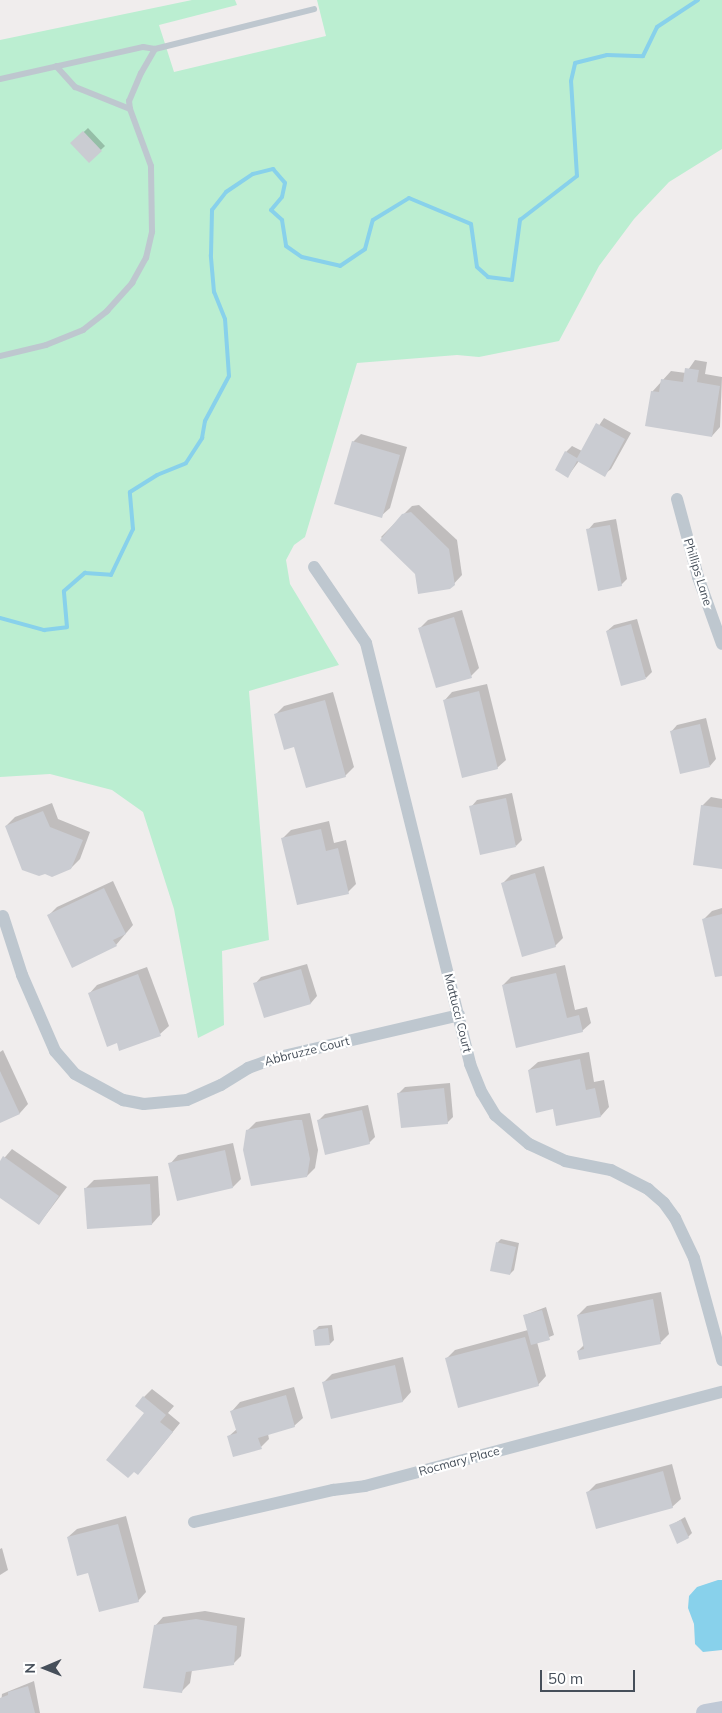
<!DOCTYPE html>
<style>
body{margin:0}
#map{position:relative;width:722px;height:1713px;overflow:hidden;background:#f0eded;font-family:Mulish,sans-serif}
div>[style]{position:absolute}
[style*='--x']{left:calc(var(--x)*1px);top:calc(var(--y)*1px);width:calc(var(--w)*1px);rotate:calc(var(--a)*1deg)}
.green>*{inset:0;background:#bbeed1}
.water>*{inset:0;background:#88d1eb}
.shadow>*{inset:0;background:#0003}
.stream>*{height:4px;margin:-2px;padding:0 2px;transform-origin:2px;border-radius:2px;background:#88d1eb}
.building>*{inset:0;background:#caccd2}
.service>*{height:6px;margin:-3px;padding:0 3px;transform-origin:3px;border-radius:3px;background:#bec7cf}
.minor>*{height:12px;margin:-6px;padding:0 6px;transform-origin:6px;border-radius:6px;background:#bec7cf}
.secondary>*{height:18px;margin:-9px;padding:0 9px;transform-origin:9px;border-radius:9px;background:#c0c9d6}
span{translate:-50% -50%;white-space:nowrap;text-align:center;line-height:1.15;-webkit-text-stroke:4.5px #fff;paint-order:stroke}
.street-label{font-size:12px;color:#464f5a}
.north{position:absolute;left:20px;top:1643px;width:50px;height:50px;-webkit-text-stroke:4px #fff;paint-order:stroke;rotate:269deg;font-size:14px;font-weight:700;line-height:20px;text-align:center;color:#464f5a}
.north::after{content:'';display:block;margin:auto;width:18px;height:22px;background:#464f5a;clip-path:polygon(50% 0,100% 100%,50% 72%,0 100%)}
.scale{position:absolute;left:540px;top:1670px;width:95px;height:22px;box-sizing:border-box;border:2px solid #464f5a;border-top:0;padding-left:6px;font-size:15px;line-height:18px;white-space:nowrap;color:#464f5a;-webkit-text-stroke:4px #fff;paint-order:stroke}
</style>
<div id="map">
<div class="green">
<div style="clip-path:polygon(192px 0,235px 0,237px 5px,159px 25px,174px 72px,326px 36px,317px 0,722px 0,722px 149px,669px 182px,634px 219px,599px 266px,559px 341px,479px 357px,457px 355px,357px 363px,305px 537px,294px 545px,286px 560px,290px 584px,339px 665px,249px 691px,269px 940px,222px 951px,224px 1025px,198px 1038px,174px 909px,143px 812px,112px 790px,50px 774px,0 777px,0 40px)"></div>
</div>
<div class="water">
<div style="clip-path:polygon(718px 1580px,722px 1580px,722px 1650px,703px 1652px,695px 1644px,694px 1624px,688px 1608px,689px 1596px,697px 1587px)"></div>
</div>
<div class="shadow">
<div style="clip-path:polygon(88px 128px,105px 146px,89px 161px,72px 143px)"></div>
<div style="clip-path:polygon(695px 360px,707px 362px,705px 374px,722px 377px,720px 427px,712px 436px,652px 392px,671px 371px,686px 373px)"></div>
<div style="clip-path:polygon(604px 418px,631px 433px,611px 469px,604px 475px,579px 461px,568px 476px,566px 452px,572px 446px,582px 451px)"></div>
<div style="clip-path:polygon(361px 434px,407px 447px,390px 508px,381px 516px,353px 442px)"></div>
<div style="clip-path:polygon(419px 505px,457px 540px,462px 575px,450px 588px,416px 573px,381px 537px,412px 506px)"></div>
<div style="clip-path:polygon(616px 519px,627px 579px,621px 585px,588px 530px,594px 523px)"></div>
<div style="clip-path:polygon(462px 610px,479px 668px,471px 676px,420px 628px,428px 620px)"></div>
<div style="clip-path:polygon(637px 619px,652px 672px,646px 678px,607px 631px,614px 625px)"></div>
<div style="clip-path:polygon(487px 684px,506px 760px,497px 768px,444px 701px,452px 692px)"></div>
<div style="clip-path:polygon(333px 692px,354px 767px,345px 776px,295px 745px,276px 714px,284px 706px)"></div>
<div style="clip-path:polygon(706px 718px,716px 759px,710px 766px,671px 732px,677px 725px)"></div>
<div style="clip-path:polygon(512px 793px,522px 840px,516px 846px,471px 807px,477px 800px)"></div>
<div style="clip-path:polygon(711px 797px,722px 799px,722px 868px,702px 806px)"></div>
<div style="clip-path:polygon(52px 803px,58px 819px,90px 832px,80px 859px,71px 868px,45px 873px,6px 826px,15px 817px)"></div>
<div style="clip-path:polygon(329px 821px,334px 843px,346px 840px,356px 884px,348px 892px,283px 838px,291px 830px)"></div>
<div style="clip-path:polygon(544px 866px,563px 938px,555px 946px,503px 883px,511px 875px)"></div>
<div style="clip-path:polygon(113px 881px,133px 925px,116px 945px,49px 915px,57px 907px)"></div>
<div style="clip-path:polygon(722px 908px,722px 974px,704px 919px,712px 911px)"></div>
<div style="clip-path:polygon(307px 964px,317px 996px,311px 1003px,264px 1016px,255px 984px,261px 977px)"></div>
<div style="clip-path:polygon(565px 965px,575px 1010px,587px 1007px,591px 1023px,582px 1031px,503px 985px,511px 977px)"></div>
<div style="clip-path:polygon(147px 967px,169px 1026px,160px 1034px,118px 1042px,89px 994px,97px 985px)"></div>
<div style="clip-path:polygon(3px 1050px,28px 1104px,20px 1113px,0 1122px,0 1052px)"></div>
<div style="clip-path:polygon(589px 1052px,594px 1082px,604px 1080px,609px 1107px,601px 1116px,554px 1108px,529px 1070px,538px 1062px)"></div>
<div style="clip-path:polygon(450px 1083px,453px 1117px,447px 1123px,399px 1093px,405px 1087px)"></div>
<div style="clip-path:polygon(368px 1105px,375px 1137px,369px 1143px,318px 1121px,325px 1114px)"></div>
<div style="clip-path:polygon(310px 1113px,318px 1150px,315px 1168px,307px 1176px,247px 1131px,256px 1122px)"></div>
<div style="clip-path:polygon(233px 1143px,241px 1179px,233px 1187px,170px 1164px,178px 1155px)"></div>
<div style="clip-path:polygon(12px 1149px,67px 1187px,39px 1224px,0 1196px,0 1163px)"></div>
<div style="clip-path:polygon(158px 1176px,160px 1215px,152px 1224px,86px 1188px,94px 1180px)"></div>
<div style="clip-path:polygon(501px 1239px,519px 1243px,514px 1270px,510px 1274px,497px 1243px)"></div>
<div style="clip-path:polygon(661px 1292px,669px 1334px,661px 1342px,580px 1358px,578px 1351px,584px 1345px,578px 1315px,587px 1306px)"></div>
<div style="clip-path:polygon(546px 1307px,554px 1335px,537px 1342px,546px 1376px,538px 1385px,446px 1359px,455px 1350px,528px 1330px,525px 1315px)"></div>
<div style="clip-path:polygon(332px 1325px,334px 1340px,330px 1344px,315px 1330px,319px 1326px)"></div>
<div style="clip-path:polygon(403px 1357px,411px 1392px,403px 1401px,332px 1417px,324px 1382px,332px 1374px)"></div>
<div style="clip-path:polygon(294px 1387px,303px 1418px,294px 1426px,268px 1434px,269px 1439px,261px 1447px,229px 1436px,237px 1429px,232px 1411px,240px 1402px)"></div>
<div style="clip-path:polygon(152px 1389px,174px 1406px,168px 1413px,180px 1423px,146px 1465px,134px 1471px,145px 1413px,144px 1397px)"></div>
<div style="clip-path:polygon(672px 1464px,681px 1499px,672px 1507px,588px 1492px,596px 1484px)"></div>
<div style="clip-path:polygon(126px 1516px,146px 1592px,138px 1601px,89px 1571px,68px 1537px,77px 1529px)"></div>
<div style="clip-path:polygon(685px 1517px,692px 1533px,688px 1537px,670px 1526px)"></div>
<div style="clip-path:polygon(2px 1548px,8px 1570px,0 1575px,0 1549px)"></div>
<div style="clip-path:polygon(205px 1611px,245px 1618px,241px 1656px,233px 1664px,192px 1670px,190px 1683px,182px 1691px,155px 1626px,163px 1617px)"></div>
<div style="clip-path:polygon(34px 1681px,40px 1713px,0 1713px,2px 1694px)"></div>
</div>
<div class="stream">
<div style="--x:0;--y:618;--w:46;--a:15.3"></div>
<div style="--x:44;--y:630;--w:23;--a:-7"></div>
<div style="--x:67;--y:627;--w:36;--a:-95"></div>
<div style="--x:64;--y:591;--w:28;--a:-41"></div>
<div style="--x:85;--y:573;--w:26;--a:4"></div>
<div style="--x:111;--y:575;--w:51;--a:-64.4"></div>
<div style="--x:133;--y:529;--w:37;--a:-95"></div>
<div style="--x:130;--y:492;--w:32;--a:-32"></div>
<div style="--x:157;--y:475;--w:31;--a:-22"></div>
<div style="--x:186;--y:463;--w:30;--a:-57"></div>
<div style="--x:202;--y:438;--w:17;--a:-80"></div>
<div style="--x:205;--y:421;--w:51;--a:-61.9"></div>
<div style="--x:229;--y:376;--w:57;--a:-94"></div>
<div style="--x:225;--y:319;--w:29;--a:-112"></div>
<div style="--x:214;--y:292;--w:37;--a:-95"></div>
<div style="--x:211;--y:255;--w:45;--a:-88.7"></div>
<div style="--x:212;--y:210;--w:23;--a:-52"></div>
<div style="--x:226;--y:192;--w:32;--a:-34"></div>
<div style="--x:253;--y:174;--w:21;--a:-14"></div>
<div style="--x:273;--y:169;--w:18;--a:49"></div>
<div style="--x:285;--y:183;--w:14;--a:102"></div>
<div style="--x:282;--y:197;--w:17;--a:130"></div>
<div style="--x:271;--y:210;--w:15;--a:42"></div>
<div style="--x:282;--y:220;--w:26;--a:81"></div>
<div style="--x:286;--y:246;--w:19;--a:35"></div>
<div style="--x:302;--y:257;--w:39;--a:13"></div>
<div style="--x:340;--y:266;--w:30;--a:-34"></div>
<div style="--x:365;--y:249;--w:30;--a:-75"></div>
<div style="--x:373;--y:220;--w:42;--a:-31.4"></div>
<div style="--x:409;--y:198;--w:67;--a:22.8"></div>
<div style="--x:471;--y:224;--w:43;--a:82.1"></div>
<div style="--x:477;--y:267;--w:15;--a:42"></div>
<div style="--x:488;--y:277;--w:24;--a:7"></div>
<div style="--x:512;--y:280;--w:61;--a:-82.4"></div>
<div style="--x:520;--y:220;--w:72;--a:-37.7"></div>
<div style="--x:577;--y:176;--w:95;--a:-93.6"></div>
<div style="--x:571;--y:81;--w:18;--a:-77"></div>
<div style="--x:575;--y:63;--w:33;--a:-14"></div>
<div style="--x:607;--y:55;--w:36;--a:2"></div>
<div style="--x:643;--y:56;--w:32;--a:-64"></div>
<div style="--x:657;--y:27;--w:49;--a:-33.4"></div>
</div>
<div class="building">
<div style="clip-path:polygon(83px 131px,102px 151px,89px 163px,70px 143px)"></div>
<div style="clip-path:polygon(685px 368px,699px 370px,697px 382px,720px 386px,712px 437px,645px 426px,651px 391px,659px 392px,661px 379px,683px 382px)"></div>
<div style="clip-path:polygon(596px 423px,625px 439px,605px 477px,577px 461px,568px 478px,555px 470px,565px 451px,577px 458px)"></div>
<div style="clip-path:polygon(352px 441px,400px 455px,382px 518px,334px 504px)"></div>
<div style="clip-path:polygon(411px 512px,449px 549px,455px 585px,450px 589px,418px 594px,415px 574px,380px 540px,402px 514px)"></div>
<div style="clip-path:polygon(610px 525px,622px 586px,598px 591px,586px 529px)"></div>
<div style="clip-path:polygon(454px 617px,472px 678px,436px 688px,418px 628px)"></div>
<div style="clip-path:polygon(631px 624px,646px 679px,621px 686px,606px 631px)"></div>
<div style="clip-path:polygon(479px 691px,498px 769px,462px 778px,443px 700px)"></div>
<div style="clip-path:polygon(325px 700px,346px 777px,306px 788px,294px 747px,284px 750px,274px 714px)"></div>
<div style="clip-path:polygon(700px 724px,710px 767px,680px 774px,670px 731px)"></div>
<div style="clip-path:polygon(506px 798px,516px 847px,480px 855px,469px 806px)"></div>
<div style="clip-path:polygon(701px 805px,722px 808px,722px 869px,693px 865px)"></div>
<div style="clip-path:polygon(43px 811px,50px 827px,83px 840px,71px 869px,52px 877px,45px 874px,39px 876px,22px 870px,5px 826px)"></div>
<div style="clip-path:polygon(321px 829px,326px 851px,338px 848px,349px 894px,297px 905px,281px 838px)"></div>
<div style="clip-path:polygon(535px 873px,556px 947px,522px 957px,501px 883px)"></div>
<div style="clip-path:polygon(104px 888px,126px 934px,113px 940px,117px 946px,72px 968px,47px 915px)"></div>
<div style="clip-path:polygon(722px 914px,722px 976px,715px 977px,702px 919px)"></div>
<div style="clip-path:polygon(301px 969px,311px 1004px,264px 1018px,253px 983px)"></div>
<div style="clip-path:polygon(556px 973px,567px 1018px,579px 1015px,583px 1032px,516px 1048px,502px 985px)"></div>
<div style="clip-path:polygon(138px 974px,161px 1036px,119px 1051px,117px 1043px,107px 1047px,88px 993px)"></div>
<div style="clip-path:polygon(580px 1059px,586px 1090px,595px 1088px,601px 1117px,556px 1126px,553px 1109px,536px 1113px,528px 1070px)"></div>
<div style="clip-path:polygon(0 1071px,20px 1114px,0 1123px)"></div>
<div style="clip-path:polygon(444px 1088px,448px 1124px,401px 1128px,397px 1093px)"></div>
<div style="clip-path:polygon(362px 1110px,370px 1144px,325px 1155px,317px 1120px)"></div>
<div style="clip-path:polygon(295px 1120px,302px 1120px,310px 1159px,307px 1177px,251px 1186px,243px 1150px,246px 1130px)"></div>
<div style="clip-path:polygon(225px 1150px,233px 1188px,177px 1201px,168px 1163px)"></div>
<div style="clip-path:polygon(3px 1156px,59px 1196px,39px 1225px,0 1198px,0 1161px)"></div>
<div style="clip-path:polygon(150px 1184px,152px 1225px,87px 1229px,84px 1188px)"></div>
<div style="clip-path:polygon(496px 1242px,516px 1247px,510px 1275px,490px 1271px)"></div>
<div style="clip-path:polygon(653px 1299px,661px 1344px,579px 1360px,577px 1351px,584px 1349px,577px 1315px)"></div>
<div style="clip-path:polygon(542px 1310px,550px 1340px,531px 1345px,523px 1315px)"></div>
<div style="clip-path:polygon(328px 1328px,330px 1345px,315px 1346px,313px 1330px)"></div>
<div style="clip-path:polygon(525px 1337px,539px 1386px,458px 1408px,445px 1358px)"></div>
<div style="clip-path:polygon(395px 1365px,403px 1402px,331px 1419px,322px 1382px)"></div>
<div style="clip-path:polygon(286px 1395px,295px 1427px,258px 1438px,262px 1449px,233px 1457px,227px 1436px,237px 1433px,230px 1411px)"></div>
<div style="clip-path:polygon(143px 1396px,166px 1415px,160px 1422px,173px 1432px,138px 1475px,134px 1472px,128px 1478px,106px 1460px,144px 1413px,135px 1406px)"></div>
<div style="clip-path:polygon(663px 1471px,673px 1508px,596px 1529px,586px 1492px)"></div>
<div style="clip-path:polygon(681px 1520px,689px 1538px,677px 1544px,669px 1525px)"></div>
<div style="clip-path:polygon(118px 1524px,139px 1602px,99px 1612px,88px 1573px,77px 1576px,67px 1537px)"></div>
<div style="clip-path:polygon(196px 1619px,237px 1626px,234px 1665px,186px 1672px,182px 1693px,143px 1688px,154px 1625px)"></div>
<div style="clip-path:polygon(28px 1686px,35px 1713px,0 1713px,0 1698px,8px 1695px,8px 1692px)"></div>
</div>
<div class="service">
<div style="--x:155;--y:49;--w:164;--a:-14.1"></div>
<div style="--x:0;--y:79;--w:147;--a:-12.6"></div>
<div style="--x:143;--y:47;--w:12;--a:9"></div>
<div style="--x:155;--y:49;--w:28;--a:120"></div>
<div style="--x:141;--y:73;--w:30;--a:113"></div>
<div style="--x:129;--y:101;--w:8;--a:83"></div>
<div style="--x:0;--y:356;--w:47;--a:-13.4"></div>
<div style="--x:46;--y:345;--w:40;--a:-22"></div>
<div style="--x:83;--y:330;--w:31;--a:-38"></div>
<div style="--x:107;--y:311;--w:38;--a:-48"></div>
<div style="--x:132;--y:283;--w:29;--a:-61"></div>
<div style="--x:146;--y:258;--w:27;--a:-77"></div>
<div style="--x:152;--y:232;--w:66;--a:-90.9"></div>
<div style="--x:151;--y:166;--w:61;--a:-110.2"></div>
<div style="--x:130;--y:109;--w:59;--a:-158.2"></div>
<div style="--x:75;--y:87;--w:28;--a:-132"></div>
</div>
<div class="minor">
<div style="--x:677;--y:499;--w:81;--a:74.9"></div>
<div style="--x:698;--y:577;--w:71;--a:70.3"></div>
<div style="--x:314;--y:567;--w:92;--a:55.6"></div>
<div style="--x:366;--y:643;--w:434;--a:76.1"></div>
<div style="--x:470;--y:1064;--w:31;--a:68"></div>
<div style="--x:482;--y:1093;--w:26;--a:59"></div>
<div style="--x:495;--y:1115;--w:45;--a:40.5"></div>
<div style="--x:529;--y:1144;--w:40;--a:25"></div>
<div style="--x:565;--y:1161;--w:47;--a:11.1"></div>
<div style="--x:611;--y:1170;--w:42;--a:27.2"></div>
<div style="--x:648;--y:1189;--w:21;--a:41"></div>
<div style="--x:664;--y:1203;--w:19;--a:54"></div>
<div style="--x:675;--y:1218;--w:44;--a:64.6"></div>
<div style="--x:694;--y:1258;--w:106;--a:74.6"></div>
<div style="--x:3;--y:916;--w:62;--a:72.1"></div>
<div style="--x:22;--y:975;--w:83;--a:66.5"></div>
<div style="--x:55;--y:1051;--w:30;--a:49"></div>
<div style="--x:75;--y:1074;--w:55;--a:28.4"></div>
<div style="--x:123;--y:1100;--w:21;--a:11"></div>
<div style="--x:144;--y:1104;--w:43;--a:-5.3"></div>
<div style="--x:187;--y:1100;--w:37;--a:-24"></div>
<div style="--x:221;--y:1085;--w:32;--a:-32"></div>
<div style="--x:248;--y:1068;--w:33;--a:-20"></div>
<div style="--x:279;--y:1057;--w:185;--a:-13.1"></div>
<div style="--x:194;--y:1522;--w:143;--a:-13"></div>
<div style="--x:333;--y:1490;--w:32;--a:-7"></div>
<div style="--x:365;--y:1486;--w:369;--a:-14.8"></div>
</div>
<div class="secondary">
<div style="--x:705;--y:1713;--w:17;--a:-10"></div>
</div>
<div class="street-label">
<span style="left:698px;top:572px;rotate:73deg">Phillips Lane</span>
<span style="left:458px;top:1013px;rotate:76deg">Mattucci Court</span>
<span style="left:307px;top:1051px;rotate:-14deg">Abbruzze Court</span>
<span style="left:459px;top:1461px;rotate:-15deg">Rocmary Place</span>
</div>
<div class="north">N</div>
<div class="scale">50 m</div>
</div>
